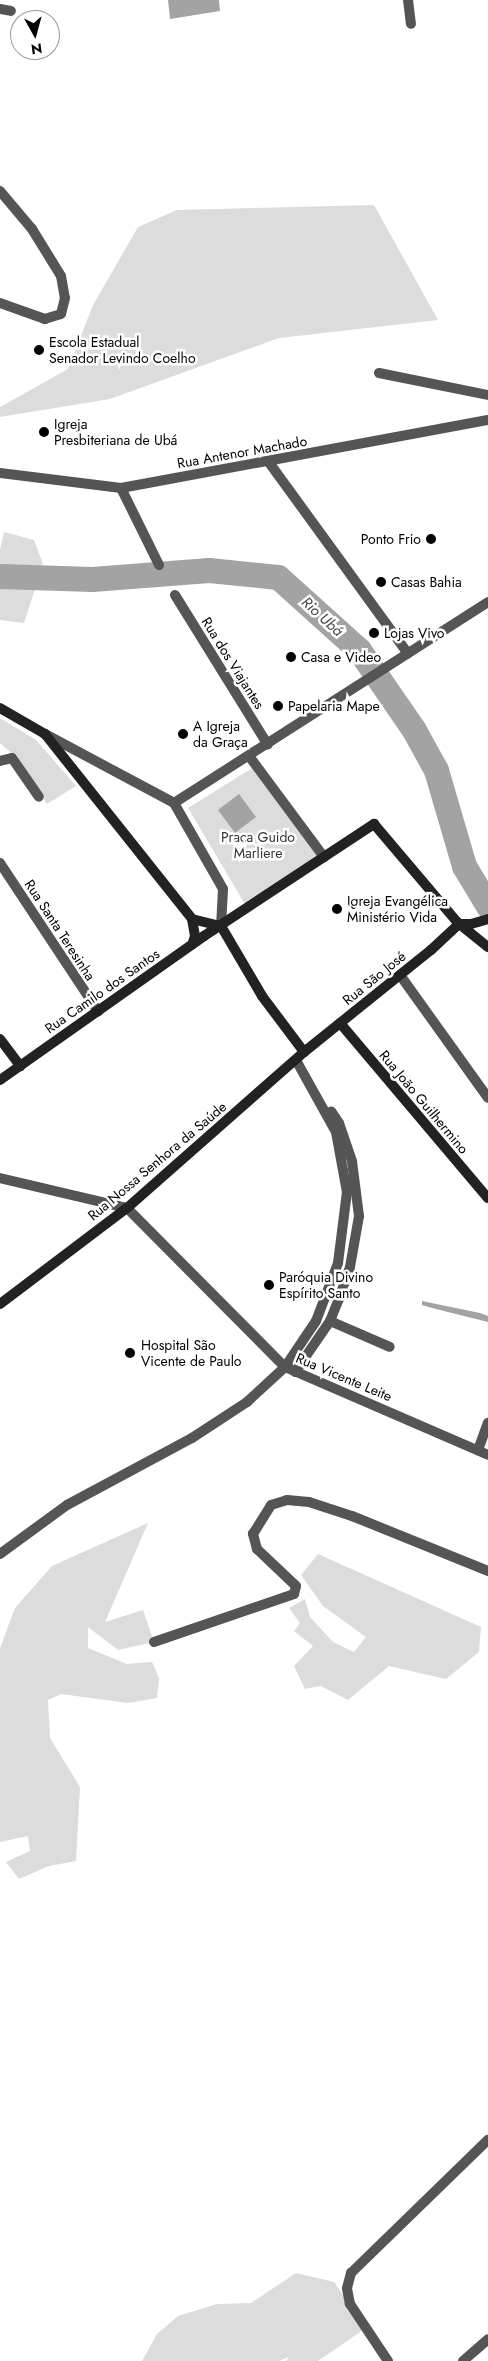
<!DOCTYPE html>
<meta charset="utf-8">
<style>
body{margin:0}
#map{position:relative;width:488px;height:2361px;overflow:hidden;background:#fff;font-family:Jost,sans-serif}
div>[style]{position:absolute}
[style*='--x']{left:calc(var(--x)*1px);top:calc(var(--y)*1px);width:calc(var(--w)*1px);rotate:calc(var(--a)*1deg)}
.green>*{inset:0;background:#dcdcdc}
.water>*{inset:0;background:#a3a3a3}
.river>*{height:25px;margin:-12.5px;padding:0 12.5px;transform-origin:12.5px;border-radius:12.5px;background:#a3a3a3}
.street>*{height:10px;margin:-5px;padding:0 5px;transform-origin:5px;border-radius:5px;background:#555}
.secondary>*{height:10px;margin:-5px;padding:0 5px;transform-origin:5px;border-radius:5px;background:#222}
.dots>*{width:14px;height:14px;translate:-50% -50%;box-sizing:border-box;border:2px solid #fff;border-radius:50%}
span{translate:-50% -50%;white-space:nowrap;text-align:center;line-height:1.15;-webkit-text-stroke:5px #fff;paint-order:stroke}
.poi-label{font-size:14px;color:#000}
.left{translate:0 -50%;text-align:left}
.right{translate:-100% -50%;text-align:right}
.street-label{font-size:14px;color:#000}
.park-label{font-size:14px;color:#333}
.water-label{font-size:15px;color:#444;font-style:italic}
.north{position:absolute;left:10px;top:10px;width:50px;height:50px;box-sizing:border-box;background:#fff;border:1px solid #999;border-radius:50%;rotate:173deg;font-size:14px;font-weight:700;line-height:20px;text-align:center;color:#000}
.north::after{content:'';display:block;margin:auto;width:18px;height:22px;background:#000;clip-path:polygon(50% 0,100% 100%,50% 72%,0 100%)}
</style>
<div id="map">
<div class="green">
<div style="clip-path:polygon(374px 205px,438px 320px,279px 338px,110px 399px,0 417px,0 407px,68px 369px,93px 305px,138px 227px,177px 210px)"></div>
<div style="clip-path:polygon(4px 532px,34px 540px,43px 564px,24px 623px,0 620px,0 550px)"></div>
<div style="clip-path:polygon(0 718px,36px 740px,76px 786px,47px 804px,14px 755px,0 743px)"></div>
<div style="clip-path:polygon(254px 767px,317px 855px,246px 906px,188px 808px)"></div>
<div style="clip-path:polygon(148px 1523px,105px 1622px,143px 1610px,154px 1642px,118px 1650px,88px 1627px,88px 1648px,127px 1664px,152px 1662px,159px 1678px,157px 1698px,128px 1703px,61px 1694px,48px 1700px,50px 1738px,80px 1787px,76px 1861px,49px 1866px,19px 1879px,6px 1862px,30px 1851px,28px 1836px,0 1842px,0 1649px,7px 1629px,15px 1608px,52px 1566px)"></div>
<div style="clip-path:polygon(318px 1554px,481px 1627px,479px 1652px,446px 1679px,389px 1666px,348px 1700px,321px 1686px,305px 1689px,294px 1666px,313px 1646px,294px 1631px,300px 1623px,289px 1608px,305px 1599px,310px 1617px,333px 1642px,354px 1652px,366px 1637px,323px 1606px,301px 1575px)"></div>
<div style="clip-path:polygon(296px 2273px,334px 2282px,366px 2328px,318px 2361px,286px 2361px,289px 2357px,279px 2361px,142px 2361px,157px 2334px,178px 2316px,217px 2304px,251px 2303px)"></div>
</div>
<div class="water">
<div style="clip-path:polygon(168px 0,219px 0,220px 11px,170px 19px)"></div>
<div style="clip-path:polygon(239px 794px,256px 817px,235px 833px,218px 810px)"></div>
<div style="clip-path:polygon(422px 1301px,480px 1313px,488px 1316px,488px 1322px,432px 1308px,422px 1305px)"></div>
</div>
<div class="river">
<div style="--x:0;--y:576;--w:92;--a:1.9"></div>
<div style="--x:92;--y:579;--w:117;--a:-4.4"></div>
<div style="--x:209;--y:570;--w:69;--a:5.8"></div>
<div style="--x:278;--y:577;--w:109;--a:42"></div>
<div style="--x:359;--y:650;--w:97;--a:55.5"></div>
<div style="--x:414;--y:730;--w:46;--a:61.2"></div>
<div style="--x:436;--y:770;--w:100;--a:73.7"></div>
<div style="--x:464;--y:866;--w:47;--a:59"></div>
</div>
<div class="street">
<div style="--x:408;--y:0;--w:24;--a:83"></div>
<div style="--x:0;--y:9;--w:11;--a:10"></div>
<div style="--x:0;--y:191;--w:50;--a:49.9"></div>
<div style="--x:32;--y:229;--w:55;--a:58.3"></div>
<div style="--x:61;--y:276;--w:22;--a:80"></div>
<div style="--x:65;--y:298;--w:16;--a:104"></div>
<div style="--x:61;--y:314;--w:17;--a:163"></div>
<div style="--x:45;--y:319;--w:48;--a:-160.4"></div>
<div style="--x:379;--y:373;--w:111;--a:11.4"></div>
<div style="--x:268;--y:461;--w:238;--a:54"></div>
<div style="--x:0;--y:473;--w:122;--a:7.1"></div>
<div style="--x:121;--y:488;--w:373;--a:-10.5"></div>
<div style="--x:121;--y:488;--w:86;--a:63.7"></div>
<div style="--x:175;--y:595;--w:176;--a:58.2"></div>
<div style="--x:45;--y:734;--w:146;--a:28.1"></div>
<div style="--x:249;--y:756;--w:126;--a:53.4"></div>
<div style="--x:0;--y:761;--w:12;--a:-14"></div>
<div style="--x:12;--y:758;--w:47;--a:55.3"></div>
<div style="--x:174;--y:803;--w:373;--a:-32.6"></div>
<div style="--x:174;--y:803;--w:99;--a:60.3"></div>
<div style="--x:223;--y:889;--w:37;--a:93"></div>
<div style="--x:0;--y:863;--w:178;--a:56.5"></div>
<div style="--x:400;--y:975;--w:151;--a:54.4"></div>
<div style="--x:0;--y:1178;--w:130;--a:13.3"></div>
<div style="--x:127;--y:1208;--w:224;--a:45.2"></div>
<div style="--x:285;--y:1367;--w:221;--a:23.4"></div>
<div style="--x:330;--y:1321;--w:65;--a:23.4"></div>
<div style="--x:295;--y:1372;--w:62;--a:-55.5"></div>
<div style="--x:330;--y:1321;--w:24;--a:-68"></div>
<div style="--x:339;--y:1299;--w:34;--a:-71"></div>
<div style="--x:350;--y:1267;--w:52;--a:-80"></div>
<div style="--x:359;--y:1216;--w:55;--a:-97.3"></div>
<div style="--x:352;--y:1161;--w:40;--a:-108.9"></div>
<div style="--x:339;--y:1123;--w:14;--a:-124"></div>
<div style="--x:478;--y:1450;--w:29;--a:-70"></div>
<div style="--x:0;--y:1554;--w:83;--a:-36.2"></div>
<div style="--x:67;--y:1505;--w:142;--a:-28.2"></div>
<div style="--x:192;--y:1438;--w:66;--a:-33.2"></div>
<div style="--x:247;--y:1402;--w:52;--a:-42.6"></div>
<div style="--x:285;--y:1367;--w:55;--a:-56"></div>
<div style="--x:316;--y:1321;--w:62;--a:-69.2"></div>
<div style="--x:338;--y:1263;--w:72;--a:-82.8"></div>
<div style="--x:347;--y:1192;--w:61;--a:-100.4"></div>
<div style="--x:336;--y:1132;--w:82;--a:-119.1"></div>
<div style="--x:154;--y:1642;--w:148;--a:-18.9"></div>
<div style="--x:294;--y:1594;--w:8;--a:-76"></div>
<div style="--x:296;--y:1586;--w:54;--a:-136.5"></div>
<div style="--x:257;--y:1549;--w:16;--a:-105"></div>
<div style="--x:253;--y:1534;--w:34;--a:-58"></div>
<div style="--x:271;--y:1505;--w:17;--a:-17"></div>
<div style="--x:287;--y:1500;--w:22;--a:5"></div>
<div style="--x:309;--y:1502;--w:45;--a:18"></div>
<div style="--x:352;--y:1516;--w:147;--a:22"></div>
<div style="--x:388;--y:2361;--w:69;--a:-123.7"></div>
<div style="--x:350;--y:2304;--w:16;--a:-101"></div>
<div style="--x:347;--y:2288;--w:16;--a:-75"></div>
<div style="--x:351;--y:2273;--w:191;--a:-44.2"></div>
<div style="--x:463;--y:2361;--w:33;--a:-41"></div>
</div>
<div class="secondary">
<div style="--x:0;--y:708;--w:52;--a:30"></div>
<div style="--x:45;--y:734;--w:236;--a:51.5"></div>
<div style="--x:192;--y:919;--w:17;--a:80"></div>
<div style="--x:195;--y:936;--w:9;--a:108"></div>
<div style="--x:192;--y:919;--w:30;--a:14"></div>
<div style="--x:221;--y:926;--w:81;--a:59.6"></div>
<div style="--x:262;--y:996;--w:70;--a:53.1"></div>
<div style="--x:459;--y:924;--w:12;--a:0"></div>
<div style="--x:471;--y:924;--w:18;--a:-16"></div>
<div style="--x:340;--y:1023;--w:229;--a:49.8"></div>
<div style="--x:0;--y:1039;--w:34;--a:53"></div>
<div style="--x:0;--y:1080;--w:250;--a:-35.2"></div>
<div style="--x:204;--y:936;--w:204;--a:-33.4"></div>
<div style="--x:374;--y:824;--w:128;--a:49.7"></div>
<div style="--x:457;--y:922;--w:40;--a:39"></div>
<div style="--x:0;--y:1304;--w:159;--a:-37.1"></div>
<div style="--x:127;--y:1208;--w:236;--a:-41.4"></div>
<div style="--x:304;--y:1052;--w:163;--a:-38.8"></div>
<div style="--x:431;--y:950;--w:38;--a:-43"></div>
</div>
<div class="dots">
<div style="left:39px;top:350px;background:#000"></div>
<div style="left:44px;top:432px;background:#000"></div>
<div style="left:431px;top:539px;background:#000"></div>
<div style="left:381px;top:582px;background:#000"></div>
<div style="left:374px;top:633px;background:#000"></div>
<div style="left:291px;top:657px;background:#000"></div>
<div style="left:278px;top:706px;background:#000"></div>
<div style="left:183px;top:734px;background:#000"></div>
<div style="left:337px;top:909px;background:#000"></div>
<div style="left:269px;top:1285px;background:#000"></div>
<div style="left:130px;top:1353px;background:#000"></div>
</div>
<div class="poi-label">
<span class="left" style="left:49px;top:350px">Escola Estadual<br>Senador Levindo Coelho</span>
<span class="left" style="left:54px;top:432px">Igreja<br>Presbiteriana de Ubá</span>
<span class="right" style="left:421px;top:539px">Ponto Frio</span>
<span class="left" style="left:391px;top:582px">Casas Bahia</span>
<span class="left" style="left:384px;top:633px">Lojas Vivo</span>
<span class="left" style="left:301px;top:657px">Casa e Video</span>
<span class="left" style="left:288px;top:706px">Papelaria Mape</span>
<span class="left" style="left:193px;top:734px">A Igreja<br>da Graça</span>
<span class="left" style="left:347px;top:909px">Igreja Evangélica<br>Ministério Vida</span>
<span class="left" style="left:279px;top:1285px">Paróquia Divino<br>Espírito Santo</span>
<span class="left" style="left:141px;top:1353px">Hospital São<br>Vicente de Paulo</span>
</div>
<div class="street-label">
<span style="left:242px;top:452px;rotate:-10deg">Rua Antenor Machado</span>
<span style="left:233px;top:663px;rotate:58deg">Rua dos Viajantes</span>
<span style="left:60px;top:930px;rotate:57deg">Rua Santa Teresinha</span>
<span style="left:374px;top:978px;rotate:-39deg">Rua São José</span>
<span style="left:102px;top:991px;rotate:-35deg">Rua Camilo dos Santos</span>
<span style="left:424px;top:1102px;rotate:50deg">Rua João Guilhermino</span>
<span style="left:157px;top:1161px;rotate:-40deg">Rua Nossa Senhora da Saúde</span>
<span style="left:344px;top:1377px;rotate:23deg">Rua Vicente Leite</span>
</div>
<div class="park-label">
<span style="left:258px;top:845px">Praça Guido<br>Marliere</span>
</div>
<div class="water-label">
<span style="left:322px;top:617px;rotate:42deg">Rio Ubá</span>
</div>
<div class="north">N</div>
</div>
